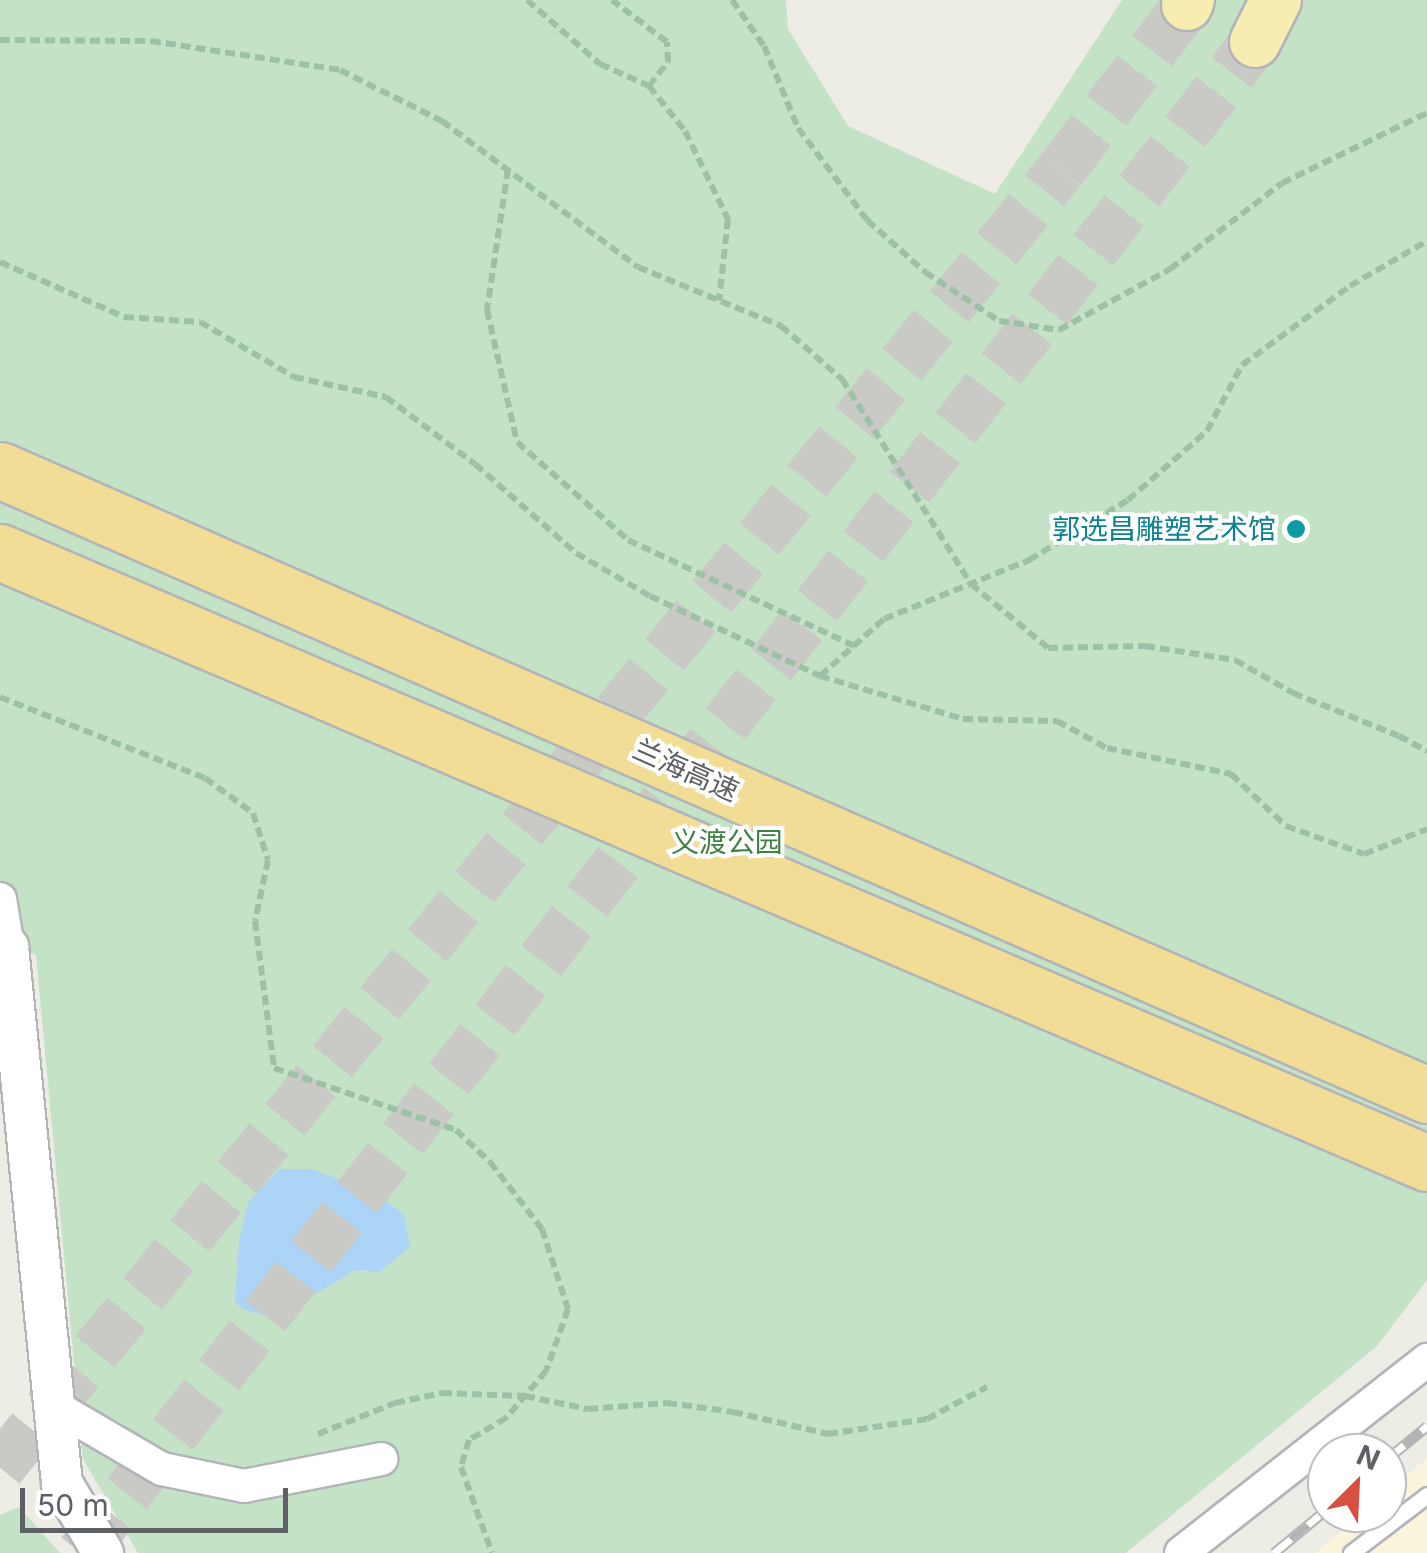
<!DOCTYPE html>
<meta charset="utf-8">
<style>
body{margin:0}
#map{position:relative;width:1427px;height:1553px;overflow:hidden;background:#edece5;font-family:Inter,"Noto Sans SC",sans-serif}
div>[style]{position:absolute}
[style*='--x']{left:calc(var(--x)*1px);top:calc(var(--y)*1px);width:calc(var(--w)*1px);rotate:calc(var(--a)*1deg)}
.commercial>*{inset:0;background:#faf4dd}
.green>*{inset:0;background:#c4e2c5}
.water>*{inset:0;background:#acd4f6}
.primary-tunnel>*{height:50px;margin-top:-25px;transform-origin:0;background:repeating-linear-gradient(90deg,#c9c9c5 0 50px,transparent 0 75px)}
.path>*{height:6px;margin-top:-3px;transform-origin:0;background:repeating-linear-gradient(90deg,#9cc1a7 0 10px,transparent 0 15px)}
.roads{filter:drop-shadow(2px 0 #b2b5b8) drop-shadow(-2px 0 #b2b5b8) drop-shadow(0 2px #b2b5b8) drop-shadow(0 -2px #b2b5b8)}
.service>*{height:15px;margin:-7.5px;padding:0 7.5px;transform-origin:7.5px;border-radius:7.5px;background:#fff}
.minor>*{height:32px;margin:-16px;padding:0 16px;transform-origin:16px;border-radius:16px;background:#fff}
.tertiary>*{height:40px;margin:-20px;padding:0 20px;transform-origin:20px;border-radius:20px;background:#fff}
.primary>*{height:50px;margin:-25px;padding:0 25px;transform-origin:25px;border-radius:25px;background:#f7edb1}
.motorway>*{height:55px;margin:-27.5px;padding:0 27.5px;transform-origin:27.5px;border-radius:27.5px;background:#f2dd97}
.rail>*{height:11px;margin-top:-5.5px;transform-origin:0;background:repeating-linear-gradient(90deg,#fff 0 22px,#b3b4b4 0 44px);box-sizing:border-box;border-block:2px solid #b3b4b4}
.dots>*{width:28px;height:28px;translate:-50% -50%;box-sizing:border-box;border:5px solid #fff;border-radius:50%}
span{translate:-50% -50%;white-space:nowrap;text-align:center;line-height:1.15;-webkit-text-stroke:8px #fff;paint-order:stroke}
.culture-label{font-size:28px;color:#0d838f}
.right{translate:-100% -50%;text-align:right}
.street-label{font-size:28px;color:#5d6064}
.park-label{font-size:28px;color:#3e8143}
.north{position:absolute;left:1307px;top:1433px;width:100px;height:100px;box-sizing:border-box;background:#fff;border:2px solid #bebfc1;border-radius:50%;rotate:24deg;font-size:28px;font-weight:700;line-height:40px;text-align:center;color:#5d6064}
.north::after{content:'';display:block;margin:auto;width:35px;height:45px;background:#d85041;clip-path:polygon(50% 0,100% 100%,50% 72%,0 100%)}
.scale{position:absolute;left:20px;top:1488px;width:268px;height:45px;box-sizing:border-box;border:5px solid #5d6064;border-top:0;padding-left:12px;font-size:30px;line-height:35px;white-space:nowrap;color:#5d6064;-webkit-text-stroke:8px #fff;paint-order:stroke}
</style>
<div id="map">
<div class="commercial">
<div style="clip-path:polygon(1427px 1458px,1427px 1553px,1315px 1553px,1363px 1513px,1387px 1513px,1387px 1492px)"></div>
</div>
<div class="green">
<div style="clip-path:polygon(0 0,786px 0,788px 29px,848px 126px,995px 194px,1122px 0,1427px 0,1427px 1280px,1377px 1346px,1126px 1553px,138px 1553px,83px 1459px,36px 955px,0 938px)"></div>
<div style="clip-path:polygon(19px 1507px,60px 1553px,0 1553px,0 1515px)"></div>
</div>
<div class="water">
<div style="clip-path:polygon(279px 1169px,311px 1169px,373px 1192px,404px 1214px,410px 1247px,379px 1272px,355px 1270px,274px 1319px,243px 1309px,235px 1302px,239px 1241px,248px 1203px)"></div>
</div>
<div class="primary-tunnel">
<div style="--x:0;--y:1468;--w:1676;--a:-50.74"></div>
<div style="--x:1061;--y:170;--w:208;--a:-52.6"></div>
<div style="--x:81;--y:1553;--w:1913;--a:-52.15"></div>
</div>
<div class="path">
<div style="--x:527;--y:0;--w:97;--a:41.2"></div>
<div style="--x:600;--y:64;--w:54;--a:24.2"></div>
<div style="--x:649;--y:86;--w:31;--a:-52"></div>
<div style="--x:668;--y:62;--w:20;--a:-93"></div>
<div style="--x:667;--y:42;--w:69;--a:-142.6"></div>
<div style="--x:732;--y:0;--w:56;--a:55.2"></div>
<div style="--x:764;--y:46;--w:89;--a:67.5"></div>
<div style="--x:798;--y:128;--w:115;--a:53.1"></div>
<div style="--x:867;--y:220;--w:78;--a:41.9"></div>
<div style="--x:925;--y:272;--w:89;--a:33.5"></div>
<div style="--x:999;--y:321;--w:61;--a:8.5"></div>
<div style="--x:1059;--y:330;--w:127;--a:-28.8"></div>
<div style="--x:1170;--y:269;--w:141;--a:-37.5"></div>
<div style="--x:1282;--y:183;--w:161;--a:-25.8"></div>
<div style="--x:0;--y:40;--w:151;--a:0.4"></div>
<div style="--x:151;--y:41;--w:191;--a:8.7"></div>
<div style="--x:340;--y:70;--w:114;--a:26.6"></div>
<div style="--x:442;--y:121;--w:244;--a:36.7"></div>
<div style="--x:638;--y:267;--w:155;--a:22.4"></div>
<div style="--x:781;--y:326;--w:81;--a:41"></div>
<div style="--x:842;--y:379;--w:242;--a:57.8"></div>
<div style="--x:971;--y:584;--w:100;--a:39.7"></div>
<div style="--x:1048;--y:648;--w:97;--a:-1.2"></div>
<div style="--x:1145;--y:646;--w:91;--a:8.8"></div>
<div style="--x:1235;--y:660;--w:67;--a:29.6"></div>
<div style="--x:1293;--y:693;--w:114;--a:22.1"></div>
<div style="--x:1399;--y:736;--w:32;--a:28"></div>
<div style="--x:649;--y:86;--w:58;--a:51.3"></div>
<div style="--x:685;--y:131;--w:98;--a:64"></div>
<div style="--x:728;--y:219;--w:82;--a:96.3"></div>
<div style="--x:508;--y:169;--w:143;--a:98.5"></div>
<div style="--x:487;--y:310;--w:135;--a:77.2"></div>
<div style="--x:517;--y:442;--w:148;--a:41.4"></div>
<div style="--x:628;--y:540;--w:250;--a:25.1"></div>
<div style="--x:0;--y:262;--w:136;--a:23.9"></div>
<div style="--x:124;--y:317;--w:76;--a:3.8"></div>
<div style="--x:200;--y:322;--w:109;--a:30.3"></div>
<div style="--x:294;--y:377;--w:94;--a:12.3"></div>
<div style="--x:386;--y:397;--w:111;--a:37"></div>
<div style="--x:475;--y:464;--w:135;--a:41.4"></div>
<div style="--x:576;--y:553;--w:86;--a:30.2"></div>
<div style="--x:650;--y:596;--w:188;--a:25.2"></div>
<div style="--x:820;--y:676;--w:149;--a:16.7"></div>
<div style="--x:963;--y:719;--w:94;--a:1.2"></div>
<div style="--x:1057;--y:721;--w:57;--a:28.4"></div>
<div style="--x:1107;--y:748;--w:127;--a:11.8"></div>
<div style="--x:1231;--y:774;--w:76;--a:43.4"></div>
<div style="--x:1286;--y:826;--w:83;--a:19.7"></div>
<div style="--x:1364;--y:854;--w:68;--a:-21.6"></div>
<div style="--x:820;--y:676;--w:86;--a:-41.7"></div>
<div style="--x:884;--y:619;--w:157;--a:-22.1"></div>
<div style="--x:1029;--y:560;--w:116;--a:-31.2"></div>
<div style="--x:1128;--y:500;--w:105;--a:-41.1"></div>
<div style="--x:1207;--y:431;--w:75;--a:-62.1"></div>
<div style="--x:1242;--y:365;--w:134;--a:-36.2"></div>
<div style="--x:1350;--y:286;--w:89;--a:-30.3"></div>
<div style="--x:0;--y:697;--w:220;--a:21.6"></div>
<div style="--x:205;--y:778;--w:59;--a:36.1"></div>
<div style="--x:253;--y:813;--w:49;--a:72.3"></div>
<div style="--x:268;--y:860;--w:62;--a:102"></div>
<div style="--x:255;--y:921;--w:148;--a:82.6"></div>
<div style="--x:274;--y:1068;--w:192;--a:18.8"></div>
<div style="--x:456;--y:1130;--w:47;--a:43.3"></div>
<div style="--x:490;--y:1162;--w:85;--a:52.2"></div>
<div style="--x:542;--y:1229;--w:84;--a:72"></div>
<div style="--x:568;--y:1309;--w:66;--a:109.5"></div>
<div style="--x:546;--y:1371;--w:62;--a:130.4"></div>
<div style="--x:506;--y:1418;--w:43;--a:149.3"></div>
<div style="--x:469;--y:1440;--w:28;--a:107"></div>
<div style="--x:461;--y:1467;--w:91;--a:70.2"></div>
<div style="--x:318;--y:1434;--w:83;--a:-21.9"></div>
<div style="--x:395;--y:1403;--w:48;--a:-12"></div>
<div style="--x:442;--y:1393;--w:83;--a:2.1"></div>
<div style="--x:525;--y:1396;--w:64;--a:11.7"></div>
<div style="--x:588;--y:1409;--w:79;--a:-4.3"></div>
<div style="--x:667;--y:1403;--w:67;--a:7.8"></div>
<div style="--x:733;--y:1412;--w:98;--a:13"></div>
<div style="--x:828;--y:1434;--w:100;--a:-8.6"></div>
<div style="--x:927;--y:1419;--w:68;--a:-28.1"></div>
</div>
<div class="roads">
<div class="service">
<div style="--x:1351;--y:1553;--w:96;--a:-37.3"></div>
</div>
<div class="minor">
<div style="--x:0;--y:899;--w:49;--a:80.5"></div>
<div style="--x:54;--y:1406;--w:125;--a:30.3"></div>
<div style="--x:162;--y:1469;--w:84;--a:11.7"></div>
<div style="--x:244;--y:1486;--w:140;--a:-11.1"></div>
<div style="--x:1181;--y:1553;--w:313;--a:-38.1"></div>
</div>
<div class="tertiary">
<div style="--x:0;--y:944;--w:9;--a:21"></div>
<div style="--x:8;--y:947;--w:539;--a:84.25"></div>
<div style="--x:62;--y:1483;--w:81;--a:59.6"></div>
</div>
<div class="primary">
<div style="--x:1187;--y:5;--w:5;--a:-68"></div>
<div style="--x:1255;--y:42;--w:47;--a:-63.4"></div>
</div>
<div class="motorway">
<div style="--x:0;--y:470;--w:1558;--a:23.65"></div>
<div style="--x:0;--y:552;--w:1552;--a:23.18"></div>
</div>
</div>
<div class="rail">
<div style="--x:1387;--y:1459;--w:52;--a:-39.5"></div>
<div style="--x:1274;--y:1553;--w:69;--a:-39.7"></div>
</div>
<div class="dots">
<div style="left:1296px;top:529px;background:#0f9aa8"></div>
</div>
<div class="culture-label">
<span class="right" style="left:1276px;top:529px">郭选昌雕塑艺术馆</span>
</div>
<div class="street-label">
<span style="left:686px;top:770px;rotate:24deg">兰海高速</span>
</div>
<div class="park-label">
<span style="left:727px;top:842px">义渡公园</span>
</div>
<div class="north">N</div>
<div class="scale">50 m</div>
</div>
